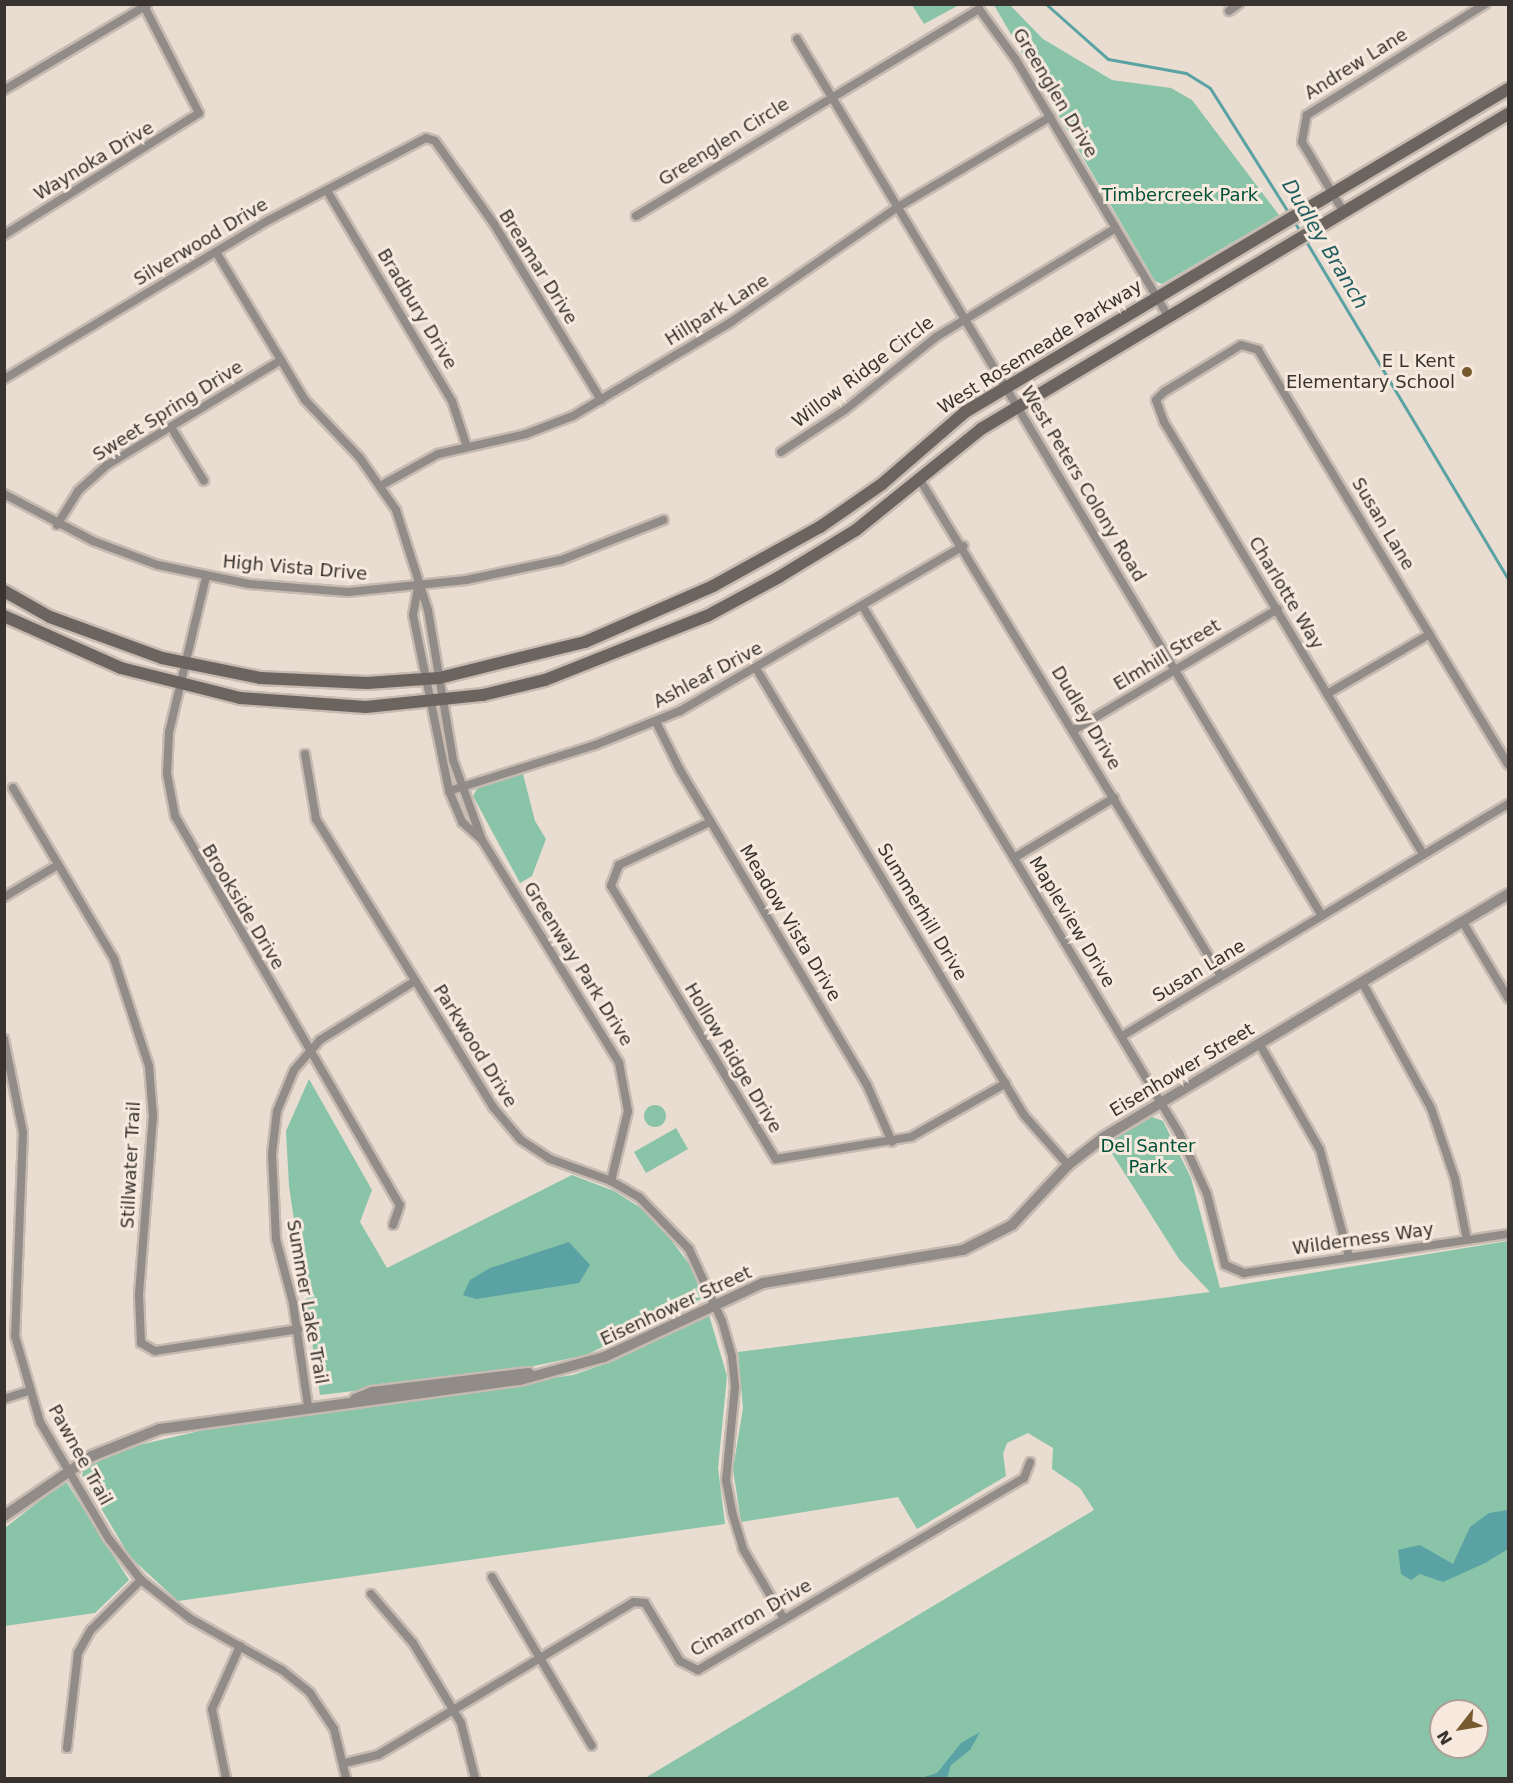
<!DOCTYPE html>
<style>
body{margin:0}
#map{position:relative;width:1513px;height:1783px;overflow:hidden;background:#e9dcd1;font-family:"DejaVu Sans",sans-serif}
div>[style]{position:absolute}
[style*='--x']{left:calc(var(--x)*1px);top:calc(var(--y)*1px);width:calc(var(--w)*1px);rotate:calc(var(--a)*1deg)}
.green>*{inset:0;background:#89c4a9}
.round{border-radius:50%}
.water>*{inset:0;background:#5aa2a3}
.stream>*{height:3px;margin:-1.5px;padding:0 1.5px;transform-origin:1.5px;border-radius:1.5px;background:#5aa2a3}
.roads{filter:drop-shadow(2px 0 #c6bab1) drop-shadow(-2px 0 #c6bab1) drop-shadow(0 2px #c6bab1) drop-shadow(0 -2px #c6bab1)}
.minor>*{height:8px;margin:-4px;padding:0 4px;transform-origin:4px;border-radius:4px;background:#918c87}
.tertiary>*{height:10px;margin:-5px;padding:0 5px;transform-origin:5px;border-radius:5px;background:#918c87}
.secondary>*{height:12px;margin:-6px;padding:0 6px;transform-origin:6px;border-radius:6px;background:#6c645e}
.dots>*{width:16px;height:16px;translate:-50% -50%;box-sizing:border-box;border:3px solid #f7e9de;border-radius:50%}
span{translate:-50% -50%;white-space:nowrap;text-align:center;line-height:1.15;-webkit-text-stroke:6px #f7e9de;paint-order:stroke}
.street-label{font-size:18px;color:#38332f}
.park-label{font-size:18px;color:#005138}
.poi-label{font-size:18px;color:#38332f}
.right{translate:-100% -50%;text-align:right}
.water-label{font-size:20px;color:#246062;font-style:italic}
.frame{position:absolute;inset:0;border:6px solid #38332f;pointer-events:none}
.north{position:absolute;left:1429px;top:1699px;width:60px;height:60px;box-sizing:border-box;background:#f7e9de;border:2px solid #aba098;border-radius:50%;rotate:239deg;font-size:16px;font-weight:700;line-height:24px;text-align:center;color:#38332f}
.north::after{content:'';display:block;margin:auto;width:21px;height:27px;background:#775a2d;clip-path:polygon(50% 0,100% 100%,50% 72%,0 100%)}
</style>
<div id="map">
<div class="green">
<div style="clip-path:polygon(912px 5px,959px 5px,924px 24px)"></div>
<div style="clip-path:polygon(994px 5px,1010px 5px,1043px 39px,1112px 80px,1171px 88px,1192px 100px,1279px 215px,1162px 284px,1155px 281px)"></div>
<div style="clip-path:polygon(522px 770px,535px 821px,546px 839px,532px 876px,520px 883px,473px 796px,478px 787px)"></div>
<div style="clip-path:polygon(309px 1079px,372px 1190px,360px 1222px,387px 1268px,572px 1175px,614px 1191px,652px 1215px,690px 1265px,703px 1298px,586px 1355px,496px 1374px,320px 1395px,289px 1186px,286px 1131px)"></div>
<div class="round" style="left:644px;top:1105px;width:22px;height:22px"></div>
<div style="clip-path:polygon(evenodd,1152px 1117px,1163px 1121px,1191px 1178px,1220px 1288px,1508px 1241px,1508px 1778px,645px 1778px,1094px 1510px,1080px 1488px,1052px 1469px,1053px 1448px,1028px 1433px,1007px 1443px,1003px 1454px,1006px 1476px,917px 1529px,898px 1497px,741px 1522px,733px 1469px,743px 1408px,738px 1352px,1210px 1292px,1179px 1259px,1106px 1144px,1152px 1117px,1441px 1711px,1477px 1711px,1477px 1747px,1441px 1747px,1441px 1711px)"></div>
<div style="clip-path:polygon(676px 1128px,688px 1149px,646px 1173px,634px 1152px)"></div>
<div style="clip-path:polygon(709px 1315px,727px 1376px,718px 1468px,725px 1524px,178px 1601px,130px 1557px,82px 1476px,84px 1469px,122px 1449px,208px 1429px,573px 1375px,616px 1360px)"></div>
<div style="clip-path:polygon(62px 1483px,67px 1483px,129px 1580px,95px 1613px,5px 1626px,5px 1528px)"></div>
</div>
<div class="water">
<div style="clip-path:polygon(569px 1242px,590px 1265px,579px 1283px,476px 1299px,463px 1295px,470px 1280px,490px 1268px)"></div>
<div style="clip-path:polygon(1508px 1510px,1508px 1549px,1485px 1563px,1443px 1582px,1420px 1574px,1411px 1580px,1401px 1574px,1398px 1550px,1420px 1545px,1453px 1564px,1470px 1527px,1489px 1513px)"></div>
<div style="clip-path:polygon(980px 1732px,970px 1750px,951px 1765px,947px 1778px,921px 1778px,937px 1773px,961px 1743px)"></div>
</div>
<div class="stream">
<div style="--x:1046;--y:4;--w:83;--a:41.6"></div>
<div style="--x:1108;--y:59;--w:79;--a:10.2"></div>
<div style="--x:1186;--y:73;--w:28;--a:32"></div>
<div style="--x:1210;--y:88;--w:150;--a:57.8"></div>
<div style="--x:1293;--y:220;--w:15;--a:58"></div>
<div style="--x:1304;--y:238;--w:397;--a:59.1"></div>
</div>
<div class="roads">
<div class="minor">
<div style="--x:1229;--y:11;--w:12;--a:-35"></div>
<div style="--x:797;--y:39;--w:1022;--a:59.09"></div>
<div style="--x:4;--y:90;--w:166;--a:-30.7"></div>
<div style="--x:329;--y:194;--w:241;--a:59.3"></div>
<div style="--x:452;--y:401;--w:48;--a:71.9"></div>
<div style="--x:1343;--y:211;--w:80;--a:-120.7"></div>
<div style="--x:1302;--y:142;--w:27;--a:-80"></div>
<div style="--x:1307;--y:115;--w:210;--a:-31.9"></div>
<div style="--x:636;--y:216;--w:401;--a:-31.1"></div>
<div style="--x:979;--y:9;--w:63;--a:54"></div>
<div style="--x:1016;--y:60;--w:298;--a:59.3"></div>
<div style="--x:4;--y:235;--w:230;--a:-32"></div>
<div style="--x:199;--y:113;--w:123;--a:-117.2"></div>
<div style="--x:216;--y:252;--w:173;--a:59"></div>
<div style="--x:305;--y:400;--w:80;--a:46.5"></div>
<div style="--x:360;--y:458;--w:63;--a:55.3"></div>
<div style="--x:396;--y:510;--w:105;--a:72.3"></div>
<div style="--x:428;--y:610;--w:152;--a:80.5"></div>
<div style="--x:453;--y:760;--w:85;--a:70.1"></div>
<div style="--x:4;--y:379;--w:309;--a:-31"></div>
<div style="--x:269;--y:220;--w:177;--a:-27.6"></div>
<div style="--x:426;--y:138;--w:9;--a:18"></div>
<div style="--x:435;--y:141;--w:102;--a:54.6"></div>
<div style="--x:494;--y:224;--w:206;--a:58.7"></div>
<div style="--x:171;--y:427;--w:63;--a:58.6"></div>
<div style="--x:781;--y:452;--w:77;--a:-33.3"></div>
<div style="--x:845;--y:410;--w:117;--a:-38.7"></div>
<div style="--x:936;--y:337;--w:210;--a:-31.2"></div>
<div style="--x:920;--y:480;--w:580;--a:58.75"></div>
<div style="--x:382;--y:485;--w:64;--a:-29"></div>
<div style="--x:438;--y:454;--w:90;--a:-12.8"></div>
<div style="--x:526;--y:434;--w:50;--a:-21"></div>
<div style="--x:573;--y:416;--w:184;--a:-30.7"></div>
<div style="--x:731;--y:322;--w:203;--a:-34.6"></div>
<div style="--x:898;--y:207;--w:177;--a:-30.6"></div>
<div style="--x:4;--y:494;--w:101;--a:27.8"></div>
<div style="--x:93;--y:541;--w:69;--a:20.3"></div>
<div style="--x:158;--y:565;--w:93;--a:11.8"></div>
<div style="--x:249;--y:584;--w:99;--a:4.6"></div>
<div style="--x:348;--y:592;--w:119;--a:-5.8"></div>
<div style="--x:466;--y:580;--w:97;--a:-11.9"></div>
<div style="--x:561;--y:560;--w:110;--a:-21.4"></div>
<div style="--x:57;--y:525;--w:40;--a:-58"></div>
<div style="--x:78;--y:491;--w:39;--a:-42"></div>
<div style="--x:107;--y:465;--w:203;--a:-31.1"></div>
<div style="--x:206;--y:577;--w:159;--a:103.4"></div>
<div style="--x:169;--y:732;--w:42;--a:92.7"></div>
<div style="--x:167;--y:774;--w:43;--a:79.2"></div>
<div style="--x:175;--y:816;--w:449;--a:60"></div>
<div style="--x:400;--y:1205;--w:21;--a:109"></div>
<div style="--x:418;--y:587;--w:28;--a:100"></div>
<div style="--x:413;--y:615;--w:180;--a:78.4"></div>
<div style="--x:449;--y:791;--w:34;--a:67"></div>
<div style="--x:462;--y:822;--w:27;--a:42"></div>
<div style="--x:482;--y:840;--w:262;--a:58.4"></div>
<div style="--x:619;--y:1063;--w:49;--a:79.4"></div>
<div style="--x:628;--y:1111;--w:72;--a:103.7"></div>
<div style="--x:863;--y:607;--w:614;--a:59"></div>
<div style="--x:1179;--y:1133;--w:67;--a:65.3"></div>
<div style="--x:1207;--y:1194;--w:73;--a:75.8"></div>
<div style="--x:1225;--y:1265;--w:21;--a:23"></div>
<div style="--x:1244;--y:1273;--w:267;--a:-8.4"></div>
<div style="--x:757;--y:670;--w:519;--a:59.04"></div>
<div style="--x:1024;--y:1115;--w:67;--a:48.7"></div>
<div style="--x:1327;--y:694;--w:119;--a:-30.2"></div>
<div style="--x:656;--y:722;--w:54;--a:63.4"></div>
<div style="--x:680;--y:770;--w:366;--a:59.3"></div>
<div style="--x:867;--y:1085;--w:62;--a:66.3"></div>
<div style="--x:1074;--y:730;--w:237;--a:-30.7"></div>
<div style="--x:305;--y:754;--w:66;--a:80.4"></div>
<div style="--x:316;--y:819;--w:338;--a:58.4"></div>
<div style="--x:493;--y:1107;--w:43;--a:49.7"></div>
<div style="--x:521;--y:1140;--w:35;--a:33"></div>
<div style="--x:550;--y:1159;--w:65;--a:19.8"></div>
<div style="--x:611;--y:1181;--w:32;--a:30"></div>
<div style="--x:639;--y:1197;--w:72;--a:46.1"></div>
<div style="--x:689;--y:1249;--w:79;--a:65.4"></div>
<div style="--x:722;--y:1321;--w:37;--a:74"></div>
<div style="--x:732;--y:1357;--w:30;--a:84"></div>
<div style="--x:735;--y:1387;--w:93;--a:95.5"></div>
<div style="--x:726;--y:1480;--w:33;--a:79"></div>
<div style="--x:732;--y:1512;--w:39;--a:73"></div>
<div style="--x:743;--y:1549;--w:81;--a:59.6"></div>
<div style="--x:13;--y:788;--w:199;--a:59.4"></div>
<div style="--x:114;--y:959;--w:113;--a:71.9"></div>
<div style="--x:149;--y:1066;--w:50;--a:85.4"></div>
<div style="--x:153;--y:1116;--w:180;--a:94.5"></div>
<div style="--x:139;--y:1295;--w:48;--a:87.6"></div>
<div style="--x:141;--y:1343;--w:16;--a:30"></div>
<div style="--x:155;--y:1351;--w:145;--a:-8.7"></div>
<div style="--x:449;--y:791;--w:153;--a:-17.5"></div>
<div style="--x:595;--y:745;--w:92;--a:-21.8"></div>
<div style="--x:680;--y:711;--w:328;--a:-30.2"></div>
<div style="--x:710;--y:822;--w:101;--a:154.7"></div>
<div style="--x:619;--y:865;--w:22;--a:111"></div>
<div style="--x:611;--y:886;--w:319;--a:58.9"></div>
<div style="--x:776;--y:1159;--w:137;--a:-9.3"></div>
<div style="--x:911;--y:1137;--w:109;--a:-29.6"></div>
<div style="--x:1423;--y:854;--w:504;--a:-120.94"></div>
<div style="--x:1164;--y:422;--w:23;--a:-110"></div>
<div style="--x:1156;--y:400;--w:11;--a:-45"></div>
<div style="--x:1164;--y:392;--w:90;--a:-31.4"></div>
<div style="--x:1241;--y:345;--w:18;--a:16"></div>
<div style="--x:1258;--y:350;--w:484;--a:58.9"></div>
<div style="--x:1014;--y:858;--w:117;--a:-31"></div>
<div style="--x:4;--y:897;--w:63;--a:-30.7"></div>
<div style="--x:1462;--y:921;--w:90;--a:59.1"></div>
<div style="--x:1362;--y:982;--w:144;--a:61.3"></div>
<div style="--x:1431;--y:1108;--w:75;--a:71.3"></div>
<div style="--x:1455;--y:1179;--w:62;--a:78.9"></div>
<div style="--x:1122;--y:1036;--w:450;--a:-31"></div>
<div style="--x:4;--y:1039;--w:95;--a:78.5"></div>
<div style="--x:23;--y:1132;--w:204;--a:92.2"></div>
<div style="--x:15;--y:1336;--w:90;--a:73.8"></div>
<div style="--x:40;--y:1422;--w:136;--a:59.5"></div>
<div style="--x:109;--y:1539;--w:52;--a:52"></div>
<div style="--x:141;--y:1580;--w:63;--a:38"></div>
<div style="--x:191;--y:1619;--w:104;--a:29.3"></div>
<div style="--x:282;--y:1670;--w:36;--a:39"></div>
<div style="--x:310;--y:1693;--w:43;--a:56.3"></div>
<div style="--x:334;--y:1729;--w:50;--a:76.2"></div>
<div style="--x:1259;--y:1043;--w:123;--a:60.3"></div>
<div style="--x:1320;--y:1150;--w:111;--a:74.8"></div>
<div style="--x:4;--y:1399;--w:25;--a:-18"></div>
<div style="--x:308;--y:1406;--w:104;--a:-98.3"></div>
<div style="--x:293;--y:1303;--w:66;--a:-104.9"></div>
<div style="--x:276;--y:1239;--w:85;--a:-92.7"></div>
<div style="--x:272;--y:1154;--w:43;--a:-83.4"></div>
<div style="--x:277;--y:1111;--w:44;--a:-67.5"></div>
<div style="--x:294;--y:1070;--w:40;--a:-49"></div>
<div style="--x:320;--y:1040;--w:112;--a:-31.8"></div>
<div style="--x:492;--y:1577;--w:196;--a:59.4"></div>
<div style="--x:371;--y:1594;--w:65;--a:49.4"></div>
<div style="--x:413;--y:1643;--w:93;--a:59"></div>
<div style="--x:461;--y:1723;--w:57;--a:75.7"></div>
<div style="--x:67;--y:1748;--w:96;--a:-83.4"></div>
<div style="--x:78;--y:1653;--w:26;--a:-61"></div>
<div style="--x:91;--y:1630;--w:71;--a:-45"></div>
<div style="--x:345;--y:1763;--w:34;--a:-14"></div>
<div style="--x:378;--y:1755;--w:298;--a:-30.9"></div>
<div style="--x:634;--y:1602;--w:11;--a:5"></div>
<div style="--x:645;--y:1603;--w:68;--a:58.9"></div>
<div style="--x:680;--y:1661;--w:20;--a:27"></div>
<div style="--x:698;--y:1670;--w:378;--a:-30.5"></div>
<div style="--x:1024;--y:1478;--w:17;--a:-69"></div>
<div style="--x:226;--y:1778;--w:70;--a:-101.5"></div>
<div style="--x:212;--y:1709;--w:69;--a:-66"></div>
</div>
<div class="tertiary">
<div style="--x:355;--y:1399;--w:18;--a:-22"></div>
<div style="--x:372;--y:1392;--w:158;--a:-6.9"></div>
<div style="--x:4;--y:1516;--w:107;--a:-34.3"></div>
<div style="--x:92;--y:1456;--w:73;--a:-21.7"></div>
<div style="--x:160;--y:1429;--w:363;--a:-7.8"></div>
<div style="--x:520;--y:1380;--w:87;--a:-15.3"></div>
<div style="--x:604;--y:1357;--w:175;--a:-25"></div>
<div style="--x:763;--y:1283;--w:203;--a:-9.4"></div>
<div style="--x:963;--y:1250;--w:55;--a:-27"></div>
<div style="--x:1012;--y:1225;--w:82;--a:-47"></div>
<div style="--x:1068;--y:1165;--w:46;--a:-37.9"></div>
<div style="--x:1104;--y:1137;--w:471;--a:-31"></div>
</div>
<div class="secondary">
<div style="--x:4;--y:591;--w:53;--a:29.5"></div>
<div style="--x:50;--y:617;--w:119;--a:20.1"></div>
<div style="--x:162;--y:658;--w:100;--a:11.5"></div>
<div style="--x:260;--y:678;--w:107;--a:2.7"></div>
<div style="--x:367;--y:683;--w:72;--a:-4"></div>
<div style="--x:439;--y:678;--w:150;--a:-13.9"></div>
<div style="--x:585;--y:642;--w:140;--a:-23.6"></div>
<div style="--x:713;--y:586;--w:122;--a:-28.9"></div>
<div style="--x:820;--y:527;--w:75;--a:-34.7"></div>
<div style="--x:882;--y:484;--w:110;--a:-40.9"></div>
<div style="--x:965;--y:412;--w:632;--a:-30.75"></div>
<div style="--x:4;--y:616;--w:128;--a:24"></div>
<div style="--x:121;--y:668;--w:123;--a:14.1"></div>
<div style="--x:240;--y:698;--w:126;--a:4.1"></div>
<div style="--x:366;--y:707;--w:118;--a:-5.9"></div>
<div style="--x:483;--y:695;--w:64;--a:-13.6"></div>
<div style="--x:545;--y:680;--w:174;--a:-21.6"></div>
<div style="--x:707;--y:616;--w:82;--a:-28.4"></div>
<div style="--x:779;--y:577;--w:90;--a:-31.4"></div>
<div style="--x:856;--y:530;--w:161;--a:-38.9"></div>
<div style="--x:981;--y:429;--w:614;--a:-30.87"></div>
</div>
</div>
<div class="dots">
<div style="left:1467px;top:372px;background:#775a2d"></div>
</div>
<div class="street-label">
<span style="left:1356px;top:64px;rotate:-32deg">Andrew Lane</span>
<span style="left:1055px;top:93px;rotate:59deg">Greenglen Drive</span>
<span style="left:724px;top:142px;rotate:-32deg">Greenglen Circle</span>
<span style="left:94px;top:161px;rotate:-31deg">Waynoka Drive</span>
<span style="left:201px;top:242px;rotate:-31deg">Silverwood Drive</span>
<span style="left:538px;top:267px;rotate:58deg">Breamar Drive</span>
<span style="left:417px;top:309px;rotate:59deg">Bradbury Drive</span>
<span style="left:717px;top:310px;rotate:-32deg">Hillpark Lane</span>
<span style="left:1040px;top:347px;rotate:-32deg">West Rosemeade Parkway</span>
<span style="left:863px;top:372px;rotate:-37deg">Willow Ridge Circle</span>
<span style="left:168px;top:411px;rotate:-32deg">Sweet Spring Drive</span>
<span style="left:1083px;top:484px;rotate:59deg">West Peters Colony Road</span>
<span style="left:1383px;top:524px;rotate:59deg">Susan Lane</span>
<span style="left:295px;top:568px;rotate:5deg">High Vista Drive</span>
<span style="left:1286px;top:593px;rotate:59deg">Charlotte Way</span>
<span style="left:1167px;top:655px;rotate:-31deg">Elmhill Street</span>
<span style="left:708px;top:675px;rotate:-28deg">Ashleaf Drive</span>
<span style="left:1086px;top:718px;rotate:59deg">Dudley Drive</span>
<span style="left:243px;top:907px;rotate:59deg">Brookside Drive</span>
<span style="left:922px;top:912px;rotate:59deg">Summerhill Drive</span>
<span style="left:1072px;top:922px;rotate:59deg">Mapleview Drive</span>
<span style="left:790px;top:923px;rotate:59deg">Meadow Vista Drive</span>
<span style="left:578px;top:964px;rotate:58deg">Greenway Park Drive</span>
<span style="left:1199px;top:971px;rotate:-31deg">Susan Lane</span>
<span style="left:475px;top:1046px;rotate:58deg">Parkwood Drive</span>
<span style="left:733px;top:1058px;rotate:59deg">Hollow Ridge Drive</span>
<span style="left:1182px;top:1070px;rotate:-31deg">Eisenhower Street</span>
<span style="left:131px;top:1165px;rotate:-87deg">Stillwater Trail</span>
<span style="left:1363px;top:1239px;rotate:-8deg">Wilderness Way</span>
<span style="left:307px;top:1302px;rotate:80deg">Summer Lake Trail</span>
<span style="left:676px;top:1306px;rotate:-25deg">Eisenhower Street</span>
<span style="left:80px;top:1455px;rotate:61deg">Pawnee Trail</span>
<span style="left:751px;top:1618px;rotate:-30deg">Cimarron Drive</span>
</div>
<div class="park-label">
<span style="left:1180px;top:195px">Timbercreek Park</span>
<span style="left:1148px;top:1157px">Del Santer<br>Park</span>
</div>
<div class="poi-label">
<span class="right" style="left:1455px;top:372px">E L Kent<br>Elementary School</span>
</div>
<div class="water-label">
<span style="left:1325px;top:244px;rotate:59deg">Dudley Branch</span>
</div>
<div class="frame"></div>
<div class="north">N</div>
</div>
